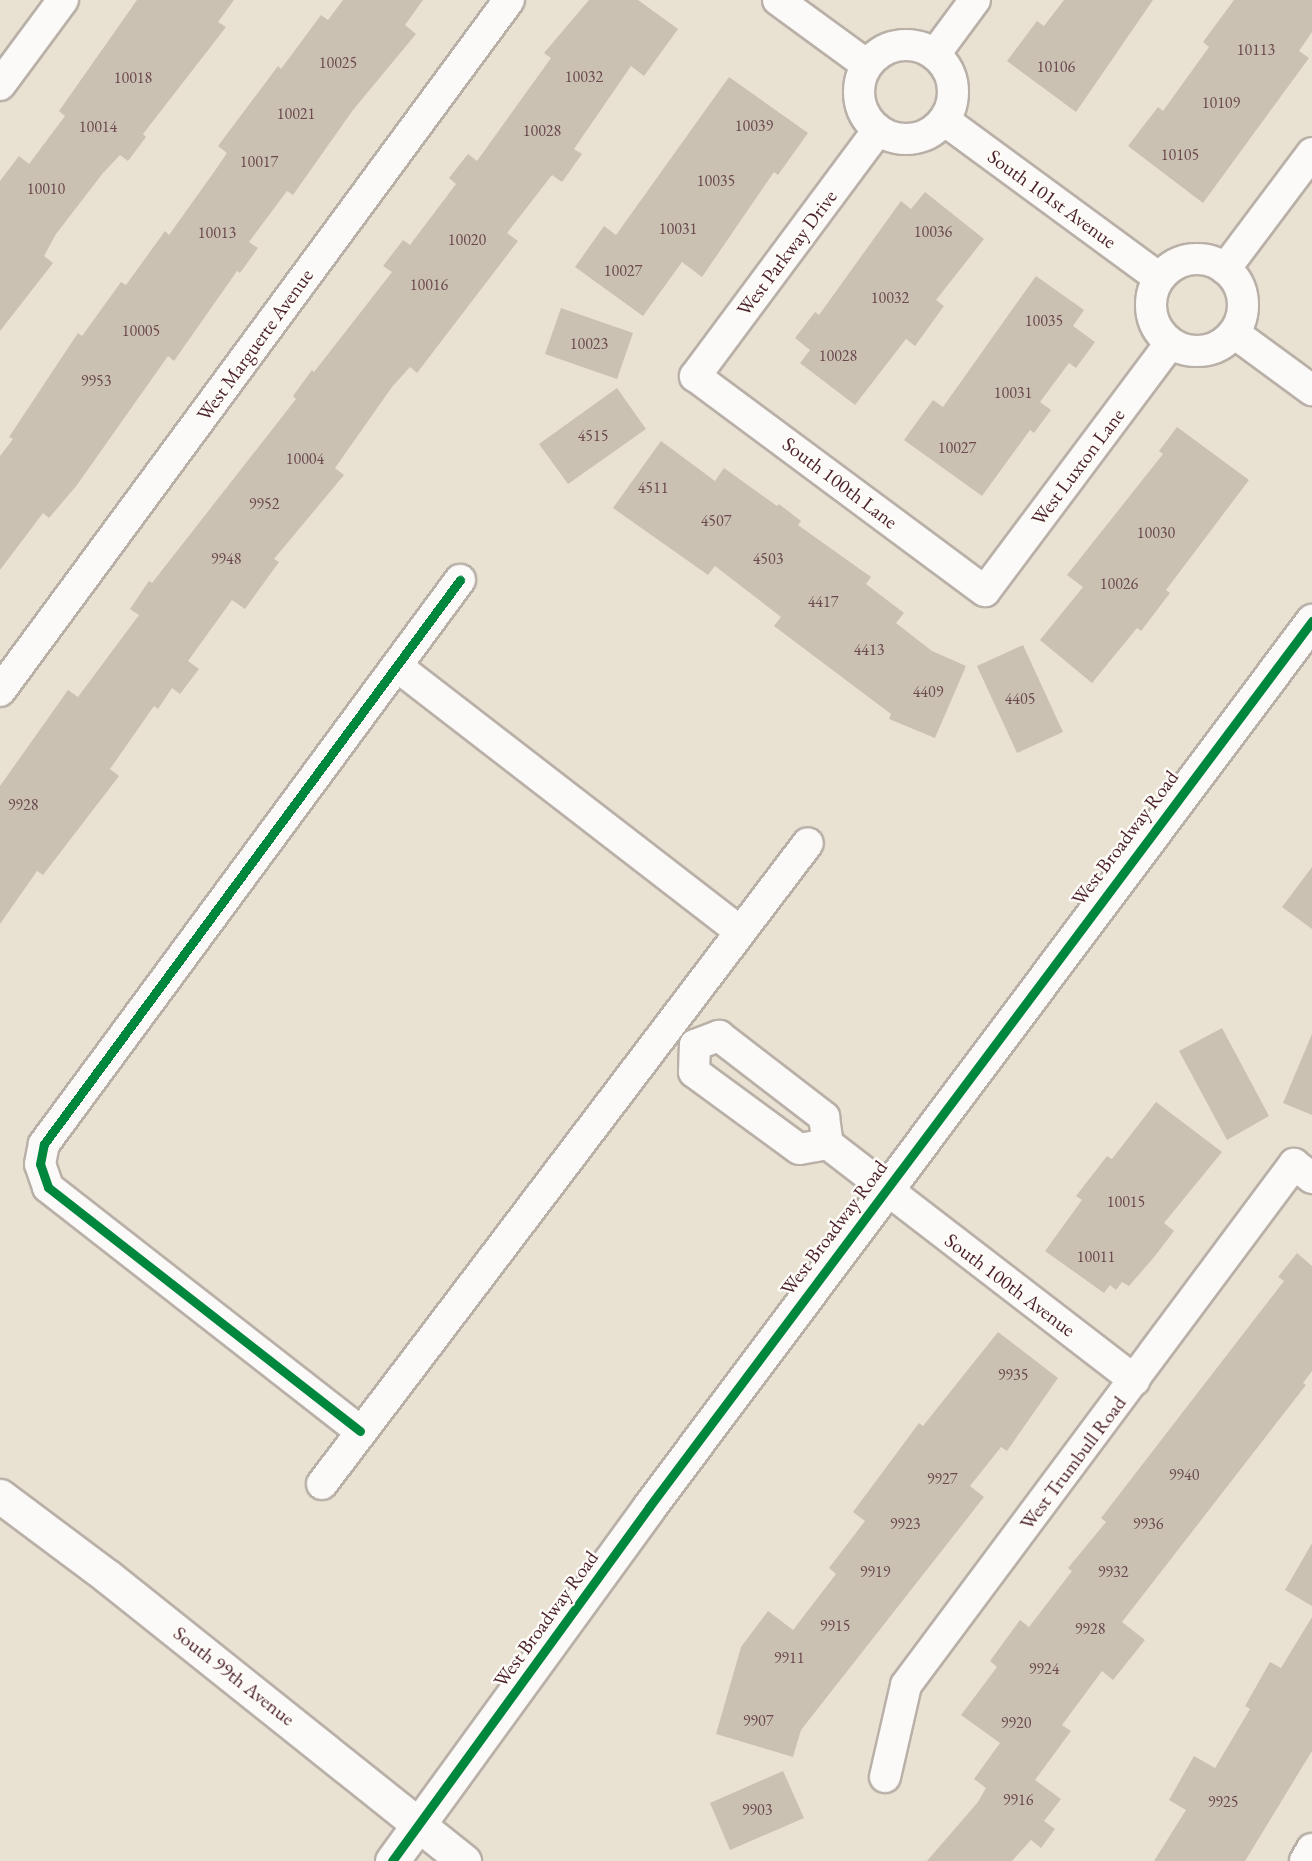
<!DOCTYPE html>
<style>
body{margin:0}
#map{position:relative;width:1312px;height:1861px;overflow:hidden;background:#e9e1d2;font-family:"EB Garamond",serif}
div>[style]{position:absolute}
[style*='--x']{left:calc(var(--x)*1px);top:calc(var(--y)*1px);width:calc(var(--w)*1px);rotate:calc(var(--a)*1deg)}
.building>*{inset:0;background:#cbc1b3}
.roads{filter:drop-shadow(2px 0 #b9b0a8) drop-shadow(-2px 0 #b9b0a8) drop-shadow(0 2px #b9b0a8) drop-shadow(0 -2px #b9b0a8)}
.minor>*{height:30px;margin:-15px;padding:0 15px;transform-origin:15px;border-radius:15px;background:#fcfaf8}
.minor>.ring{margin:-15px;padding:0;box-sizing:content-box;background:none;border:30px solid #fcfaf8;border-radius:50%}
.secondary>*{height:33px;margin:-16.5px;padding:0 16.5px;transform-origin:16.5px;border-radius:16.5px;background:#fcfaf8}
.cycleway>*{height:9px;margin:-4.5px;padding:0 4.5px;transform-origin:4.5px;border-radius:4.5px;background:#00873e}
span{translate:-50% -50%;white-space:nowrap;text-align:center;line-height:1.15;-webkit-text-stroke:5px #fdfcf7;paint-order:stroke}
.number-label{font-size:16px;color:#6a484d}
.number-label span{-webkit-text-stroke-width:0}
.street-label{font-size:20px;color:#4a1f2b}
</style>
<div id="map">
<div class="building">
<div style="clip-path:polygon(137px 0,234px 0,218px 22px,226px 27px,143px 134px,146px 137px,128px 161px,120px 155px,103px 173px,56px 234px,44px 256px,53px 263px,0 331px,0 181px,19px 156px,29px 164px,65px 116px,59px 111px)"></div>
<div style="clip-path:polygon(343px 0,423px 0,405px 25px,416px 34px,353px 110px,293px 195px,287px 191px,249px 242px,258px 248px,240px 273px,237px 271px,174px 361px,168px 356px,77px 485px,49px 518px,43px 513px,0 570px,0 456px,13px 439px,9px 437px,78px 333px,82px 336px,121px 282px,126px 285px,165px 231px,169px 235px,214px 172px,227px 153px,218px 146px,278px 66px,281px 69px,321px 15px,328px 20px)"></div>
<div style="clip-path:polygon(589px 0,638px 0,678px 29px,644px 76px,631px 66px,574px 149px,582px 154px,562px 182px,552px 175px,507px 233px,518px 241px,417px 373px,410px 367px,392px 387px,335px 468px,344px 475px,274px 559px,279px 562px,245px 609px,232px 600px,188px 661px,199px 669px,180px 694px,172px 688px,158px 709px,154px 706px,110px 769px,119px 776px,43px 875px,37px 871px,0 924px,0 786px,68px 690px,78px 697px,139px 615px,130px 609px,149px 581px,152px 583px,296px 399px,293px 396px,312px 370px,314px 372px,392px 272px,383px 266px,403px 240px,410px 245px,456px 184px,449px 178px,468px 154px,477px 161px,551px 58px,544px 53px)"></div>
<div style="clip-path:polygon(1064px 0,1153px 0,1076px 112px,1007px 61px,1037px 21px,1044px 26px)"></div>
<div style="clip-path:polygon(1234px 0,1312px 0,1312px 32px,1299px 51px,1309px 58px,1203px 203px,1128px 146px,1158px 107px,1163px 111px,1209px 47px,1203px 42px)"></div>
<div style="clip-path:polygon(729px 77px,808px 133px,778px 175px,774px 172px,702px 277px,682px 262px,643px 316px,575px 267px,604px 226px,616px 235px)"></div>
<div style="clip-path:polygon(925px 192px,984px 239px,936px 300px,944px 306px,915px 346px,906px 339px,855px 405px,800px 363px,810px 350px,795px 338px,815px 312px,819px 315px,901px 201px,911px 209px)"></div>
<div style="clip-path:polygon(1036px 276px,1084px 310px,1073px 326px,1095px 342px,1076px 368px,1069px 363px,1040px 402px,1051px 410px,1034px 433px,1030px 430px,982px 496px,904px 440px,933px 400px,943px 407px)"></div>
<div style="clip-path:polygon(561px 308px,633px 333px,617px 379px,545px 354px)"></div>
<div style="clip-path:polygon(617px 388px,646px 429px,568px 484px,539px 444px)"></div>
<div style="clip-path:polygon(1177px 427px,1249px 480px,1166px 590px,1170px 593px,1141px 631px,1137px 628px,1092px 683px,1040px 640px,1083px 587px,1067px 575px,1163px 454px,1159px 451px)"></div>
<div style="clip-path:polygon(661px 441px,715px 481px,724px 468px,777px 506px,779px 504px,801px 521px,798px 525px,871px 577px,866px 584px,904px 613px,896px 623px,932px 651px,966px 666px,935px 738px,889px 719px,891px 714px,774px 626px,781px 617px,715px 566px,708px 575px,613px 508px)"></div>
<div style="clip-path:polygon(1023px 645px,1063px 732px,1017px 753px,977px 666px)"></div>
<div style="clip-path:polygon(1312px 867px,1312px 929px,1282px 907px)"></div>
<div style="clip-path:polygon(1222px 1028px,1269px 1116px,1227px 1140px,1179px 1051px)"></div>
<div style="clip-path:polygon(1312px 1034px,1312px 1115px,1283px 1103px)"></div>
<div style="clip-path:polygon(1156px 1102px,1222px 1152px,1164px 1223px,1174px 1231px,1155px 1256px,1129px 1286px,1122px 1282px,1116px 1290px,1110px 1285px,1104px 1293px,1045px 1251px,1082px 1200px,1076px 1196px,1107px 1156px,1112px 1159px)"></div>
<div style="clip-path:polygon(1297px 1253px,1312px 1266px,1312px 1371px,1303px 1383px,1306px 1385px,1122px 1622px,1145px 1640px,1113px 1680px,1102px 1671px,1062px 1725px,1071px 1731px,1035px 1780px,1061px 1799px,1044px 1821px,1055px 1829px,1041px 1848px,1031px 1840px,1012px 1861px,927px 1861px,978px 1802px,986px 1788px,974px 1779px,1000px 1743px,961px 1715px,997px 1667px,990px 1661px,1020px 1620px,1029px 1627px,1072px 1571px,1068px 1568px,1106px 1522px,1101px 1518px,1284px 1281px,1278px 1277px)"></div>
<div style="clip-path:polygon(998px 1332px,1058px 1378px,1007px 1451px,1001px 1447px,970px 1486px,984px 1497px,801px 1730px,793px 1757px,716px 1734px,741px 1647px,768px 1611px,793px 1630px,836px 1574px,829px 1568px,865px 1521px,853px 1512px,919px 1423px,923px 1426px)"></div>
<div style="clip-path:polygon(1312px 1543px,1312px 1606px,1285px 1590px)"></div>
<div style="clip-path:polygon(1312px 1617px,1312px 1751px,1245px 1861px,1154px 1861px,1186px 1810px,1169px 1800px,1194px 1756px,1215px 1768px,1250px 1709px,1245px 1706px,1270px 1662px,1281px 1668px)"></div>
<div style="clip-path:polygon(783px 1771px,804px 1818px,730px 1850px,710px 1803px)"></div>
</div>
<div class="roads">
<div class="minor">
<div style="--x:778;--y:0;--w:110;--a:36.1"></div>
<div class="ring" style="left:859px;top:45px;width:64px;height:64px"></div>
<div style="--x:935;--y:54;--w:67;--a:-53.5"></div>
<div style="--x:0;--y:85;--w:106;--a:-53.5"></div>
<div style="--x:944;--y:120;--w:267;--a:36.3"></div>
<div style="--x:878;--y:130;--w:307;--a:126.6"></div>
<div style="--x:695;--y:376;--w:361;--a:36.6"></div>
<div style="--x:985;--y:591;--w:309;--a:-53.2"></div>
<div class="ring" style="left:1151px;top:259px;width:62px;height:62px"></div>
<div style="--x:1225;--y:269;--w:145;--a:-53.1"></div>
<div style="--x:1234;--y:333;--w:97;--a:36.2"></div>
<div style="--x:398;--y:667;--w:432;--a:37.7"></div>
<div style="--x:0;--y:691;--w:858;--a:-53.62"></div>
<div style="--x:828;--y:1144;--w:29;--a:170"></div>
<div style="--x:799;--y:1149;--w:130;--a:-143.7"></div>
<div style="--x:694;--y:1072;--w:27;--a:-88"></div>
<div style="--x:695;--y:1045;--w:26;--a:-21"></div>
<div style="--x:719;--y:1036;--w:133;--a:37.6"></div>
<div style="--x:824;--y:1117;--w:27;--a:82"></div>
<div style="--x:828;--y:1144;--w:387;--a:37.6"></div>
<div style="--x:360;--y:1431;--w:396;--a:-142"></div>
<div style="--x:48;--y:1187;--w:24;--a:-109"></div>
<div style="--x:40;--y:1164;--w:20;--a:-79"></div>
<div style="--x:44;--y:1144;--w:701;--a:-53.59"></div>
<div style="--x:322;--y:1484;--w:804;--a:-52.83"></div>
<div style="--x:885;--y:1777;--w:94;--a:-77.1"></div>
<div style="--x:906;--y:1685;--w:650;--a:-53.32"></div>
<div style="--x:1294;--y:1164;--w:23;--a:38"></div>
<div style="--x:1305;--y:1861;--w:14;--a:-60"></div>
</div>
<div class="secondary">
<div style="--x:0;--y:1496;--w:134;--a:36.8"></div>
<div style="--x:107;--y:1576;--w:457;--a:38.6"></div>
<div style="--x:392;--y:1861;--w:437;--a:-54"></div>
<div style="--x:649;--y:1507;--w:1107;--a:-53.19"></div>
</div>
</div>
<div class="cycleway">
<div style="--x:360;--y:1431;--w:396;--a:-142"></div>
<div style="--x:48;--y:1187;--w:24;--a:-109"></div>
<div style="--x:40;--y:1164;--w:20;--a:-79"></div>
<div style="--x:44;--y:1144;--w:701;--a:-53.59"></div>
<div style="--x:392;--y:1861;--w:437;--a:-54"></div>
<div style="--x:649;--y:1507;--w:1107;--a:-53.19"></div>
</div>
<div class="number-label">
<span style="left:1256px;top:50px">10113</span>
<span style="left:338px;top:63px">10025</span>
<span style="left:1056px;top:67px">10106</span>
<span style="left:584px;top:77px">10032</span>
<span style="left:133px;top:78px">10018</span>
<span style="left:1221px;top:103px">10109</span>
<span style="left:296px;top:114px">10021</span>
<span style="left:754px;top:126px">10039</span>
<span style="left:98px;top:127px">10014</span>
<span style="left:542px;top:131px">10028</span>
<span style="left:1180px;top:155px">10105</span>
<span style="left:259px;top:162px">10017</span>
<span style="left:716px;top:181px">10035</span>
<span style="left:46px;top:189px">10010</span>
<span style="left:678px;top:229px">10031</span>
<span style="left:933px;top:232px">10036</span>
<span style="left:217px;top:233px">10013</span>
<span style="left:467px;top:240px">10020</span>
<span style="left:623px;top:271px">10027</span>
<span style="left:429px;top:285px">10016</span>
<span style="left:890px;top:298px">10032</span>
<span style="left:1044px;top:321px">10035</span>
<span style="left:141px;top:331px">10005</span>
<span style="left:589px;top:344px">10023</span>
<span style="left:838px;top:356px">10028</span>
<span style="left:96px;top:381px">9953</span>
<span style="left:1013px;top:393px">10031</span>
<span style="left:593px;top:436px">4515</span>
<span style="left:957px;top:448px">10027</span>
<span style="left:305px;top:459px">10004</span>
<span style="left:653px;top:488px">4511</span>
<span style="left:264px;top:504px">9952</span>
<span style="left:716px;top:521px">4507</span>
<span style="left:1156px;top:533px">10030</span>
<span style="left:226px;top:559px">9948</span>
<span style="left:768px;top:559px">4503</span>
<span style="left:1119px;top:584px">10026</span>
<span style="left:823px;top:602px">4417</span>
<span style="left:869px;top:650px">4413</span>
<span style="left:928px;top:692px">4409</span>
<span style="left:1020px;top:699px">4405</span>
<span style="left:23px;top:805px">9928</span>
<span style="left:1126px;top:1202px">10015</span>
<span style="left:1096px;top:1257px">10011</span>
<span style="left:1013px;top:1375px">9935</span>
<span style="left:1184px;top:1475px">9940</span>
<span style="left:942px;top:1479px">9927</span>
<span style="left:905px;top:1524px">9923</span>
<span style="left:1148px;top:1524px">9936</span>
<span style="left:875px;top:1572px">9919</span>
<span style="left:1113px;top:1572px">9932</span>
<span style="left:835px;top:1626px">9915</span>
<span style="left:1090px;top:1629px">9928</span>
<span style="left:789px;top:1658px">9911</span>
<span style="left:1044px;top:1669px">9924</span>
<span style="left:758px;top:1721px">9907</span>
<span style="left:1016px;top:1723px">9920</span>
<span style="left:1018px;top:1800px">9916</span>
<span style="left:1223px;top:1802px">9925</span>
<span style="left:757px;top:1810px">9903</span>
</div>
<div class="street-label">
<span style="left:1052px;top:199px;rotate:36deg">South 101st Avenue</span>
<span style="left:787px;top:253px;rotate:-53deg">West Parkway Drive</span>
<span style="left:255px;top:345px;rotate:-54deg">West Marguerte Avenue</span>
<span style="left:1078px;top:467px;rotate:-53deg">West Luxton Lane</span>
<span style="left:840px;top:483px;rotate:37deg">South 100th Lane</span>
<span style="left:1125px;top:838px;rotate:-53deg">West Broadway Road</span>
<span style="left:834px;top:1228px;rotate:-53deg">West Broadway Road</span>
<span style="left:1010px;top:1285px;rotate:37deg">South 100th Avenue</span>
<span style="left:1073px;top:1463px;rotate:-53deg">West Trumbull Road</span>
<span style="left:546px;top:1619px;rotate:-54deg">West Broadway Road</span>
<span style="left:234px;top:1676px;rotate:38deg">South 99th Avenue</span>
</div>
</div>
